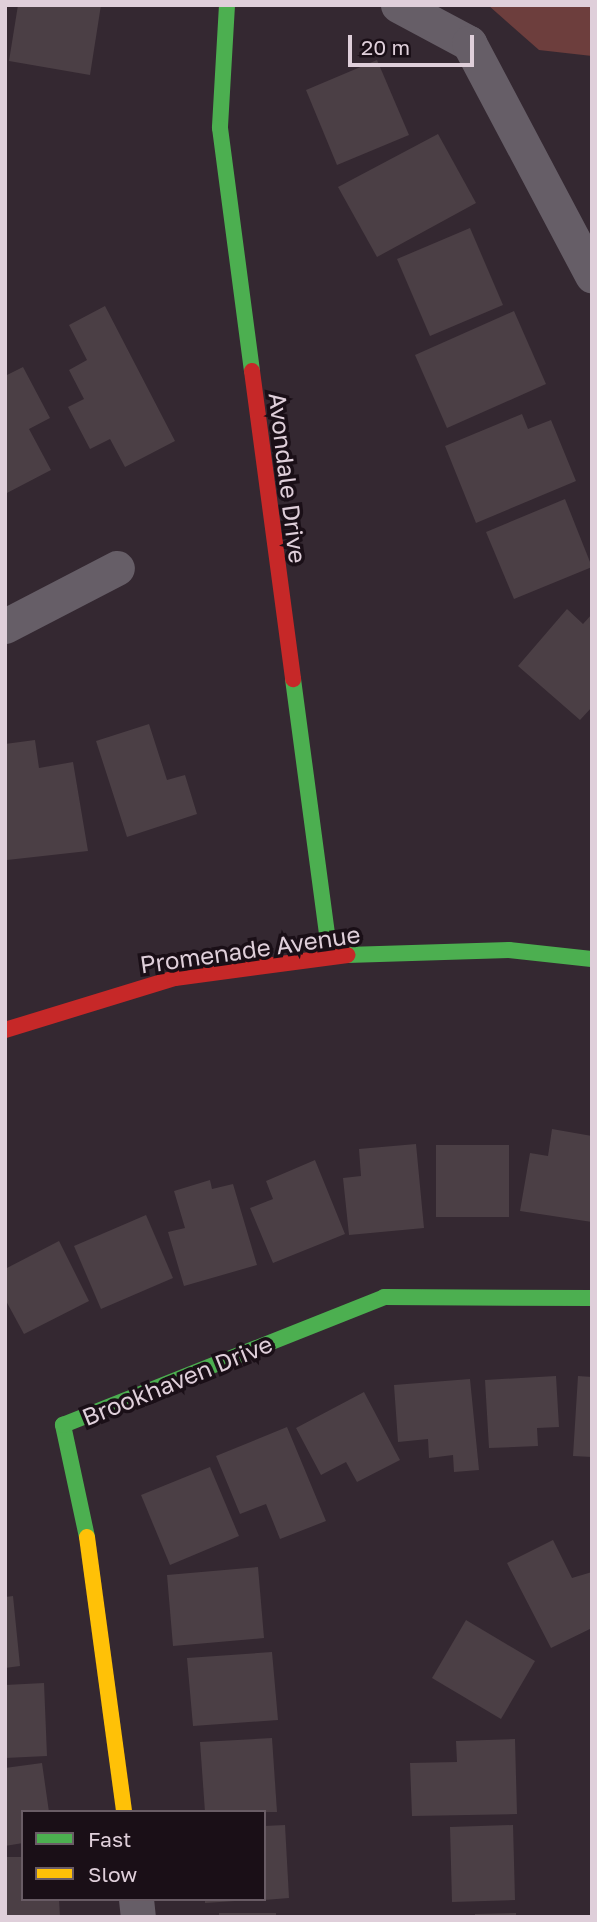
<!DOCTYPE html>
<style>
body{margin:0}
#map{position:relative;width:597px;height:1922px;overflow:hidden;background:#342831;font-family:"Golos Text",sans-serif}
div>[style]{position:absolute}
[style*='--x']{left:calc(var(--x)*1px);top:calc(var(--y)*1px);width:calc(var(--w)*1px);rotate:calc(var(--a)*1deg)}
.green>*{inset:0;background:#6d3e3d}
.building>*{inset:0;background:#4b3f45}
.path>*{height:4.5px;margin-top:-2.25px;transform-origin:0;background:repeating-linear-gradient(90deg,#6e676e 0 7px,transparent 0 10.5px)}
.street>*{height:35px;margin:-17.5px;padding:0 17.5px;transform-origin:17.5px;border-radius:17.5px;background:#665e67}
.fast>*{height:16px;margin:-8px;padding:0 8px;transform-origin:8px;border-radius:8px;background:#4caf50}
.slow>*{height:16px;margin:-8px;padding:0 8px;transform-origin:8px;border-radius:8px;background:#ffc107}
.jam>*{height:16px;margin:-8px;padding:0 8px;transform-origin:8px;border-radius:8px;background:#c62828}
span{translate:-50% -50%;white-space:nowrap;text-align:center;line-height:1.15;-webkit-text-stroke:7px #1a0f17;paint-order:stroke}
.street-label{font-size:24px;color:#dfcfda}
.frame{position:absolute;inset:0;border:7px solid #dfcfda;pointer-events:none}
.legend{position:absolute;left:21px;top:1810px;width:245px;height:91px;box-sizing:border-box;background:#1a0f17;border:2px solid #695c65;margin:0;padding:9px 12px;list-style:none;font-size:21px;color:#dfcfda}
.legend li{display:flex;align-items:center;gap:14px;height:35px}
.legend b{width:35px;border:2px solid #695c65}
.scale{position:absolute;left:348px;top:35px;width:126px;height:32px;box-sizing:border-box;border:4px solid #dfcfda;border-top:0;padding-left:9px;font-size:21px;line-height:24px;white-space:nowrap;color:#dfcfda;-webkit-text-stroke:5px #1a0f17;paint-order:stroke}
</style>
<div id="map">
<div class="green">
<div style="clip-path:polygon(488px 5px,592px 5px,592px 56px,539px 50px)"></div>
</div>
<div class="building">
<div style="clip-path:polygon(18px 5px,101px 5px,90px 75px,9px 61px)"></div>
<div style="clip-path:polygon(377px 60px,409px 135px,337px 165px,306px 90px)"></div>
<div style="clip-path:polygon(438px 134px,476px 203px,377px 257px,338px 187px)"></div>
<div style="clip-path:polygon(470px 228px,503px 305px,430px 336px,397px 259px)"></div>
<div style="clip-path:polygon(105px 306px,175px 441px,125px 467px,110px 439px,90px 449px,68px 407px,84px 399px,69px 370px,87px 360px,69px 325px)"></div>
<div style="clip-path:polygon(514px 311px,546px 384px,447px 428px,415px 355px)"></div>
<div style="clip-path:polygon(23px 367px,50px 418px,29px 429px,51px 470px,5px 494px,5px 376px)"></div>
<div style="clip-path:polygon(522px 414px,528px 429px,551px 420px,576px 481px,476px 523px,445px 446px)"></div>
<div style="clip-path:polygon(565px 499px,592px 567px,514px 599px,486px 532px)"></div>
<div style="clip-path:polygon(567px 609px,583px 624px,592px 614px,592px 707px,580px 720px,518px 666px)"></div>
<div style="clip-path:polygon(149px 724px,167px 780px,185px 775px,197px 814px,127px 837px,96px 741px)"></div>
<div style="clip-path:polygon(35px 740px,39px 768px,73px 762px,88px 851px,7px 860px,5px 744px)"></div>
<div style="clip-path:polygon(552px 1129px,592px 1136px,592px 1222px,520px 1211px,530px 1153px,548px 1156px)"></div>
<div style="clip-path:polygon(416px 1144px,424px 1228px,349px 1235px,343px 1178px,361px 1176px,359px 1149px)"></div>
<div style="clip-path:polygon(436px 1145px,509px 1145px,509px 1217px,436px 1217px)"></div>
<div style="clip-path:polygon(315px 1160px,345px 1234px,273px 1263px,250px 1208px,273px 1199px,266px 1181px)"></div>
<div style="clip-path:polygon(210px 1180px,212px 1189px,233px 1184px,257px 1265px,184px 1286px,168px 1232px,185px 1228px,174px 1191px)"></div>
<div style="clip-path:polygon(146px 1215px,173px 1278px,101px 1309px,74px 1246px)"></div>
<div style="clip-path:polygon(59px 1241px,89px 1301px,24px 1334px,5px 1299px,5px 1269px)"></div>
<div style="clip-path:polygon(556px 1376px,559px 1427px,537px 1428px,538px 1446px,489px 1448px,485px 1380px)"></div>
<div style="clip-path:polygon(578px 1376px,592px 1377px,592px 1457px,573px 1456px)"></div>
<div style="clip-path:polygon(470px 1379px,479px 1470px,454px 1472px,453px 1455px,429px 1458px,428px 1439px,398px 1442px,394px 1385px)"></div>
<div style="clip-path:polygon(364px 1392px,400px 1460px,357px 1482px,346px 1462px,321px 1475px,296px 1428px)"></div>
<div style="clip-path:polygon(287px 1427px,326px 1521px,280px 1539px,266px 1504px,240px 1514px,216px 1456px)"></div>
<div style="clip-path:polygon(210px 1467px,239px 1536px,170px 1565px,141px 1495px)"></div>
<div style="clip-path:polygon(553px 1540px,572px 1578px,592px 1572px,592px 1628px,551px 1648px,507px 1563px)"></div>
<div style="clip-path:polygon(258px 1567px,264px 1638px,173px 1646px,167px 1575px)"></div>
<div style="clip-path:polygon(13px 1596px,20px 1666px,5px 1668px,5px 1597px)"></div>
<div style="clip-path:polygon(466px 1620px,535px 1661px,501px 1719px,432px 1678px)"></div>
<div style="clip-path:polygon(272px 1652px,278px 1720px,193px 1726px,187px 1658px)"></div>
<div style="clip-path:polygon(44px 1683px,47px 1756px,5px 1758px,5px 1685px)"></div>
<div style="clip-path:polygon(272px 1738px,277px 1812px,205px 1812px,200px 1742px)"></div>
<div style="clip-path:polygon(515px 1739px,517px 1814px,412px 1816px,410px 1763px,457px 1762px,456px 1741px)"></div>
<div style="clip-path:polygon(42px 1763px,49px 1812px,23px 1812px,23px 1843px,5px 1846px,5px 1768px)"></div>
<div style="clip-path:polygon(285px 1825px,289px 1898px,264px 1900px,264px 1826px)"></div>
<div style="clip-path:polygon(513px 1825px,515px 1900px,452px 1902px,450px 1827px)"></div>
<div style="clip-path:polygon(5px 1857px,23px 1857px,23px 1899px,59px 1899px,60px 1917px,5px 1917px)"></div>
<div style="clip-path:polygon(205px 1899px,235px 1899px,235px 1901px,205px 1903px)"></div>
<div style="clip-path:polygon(219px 1913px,276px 1913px,276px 1917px,219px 1917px)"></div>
<div style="clip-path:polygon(516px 1913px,516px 1917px,475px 1917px,475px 1914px)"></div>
</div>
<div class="path">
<div style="--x:524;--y:5;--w:18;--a:0"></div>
</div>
<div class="street">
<div style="--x:398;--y:5;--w:81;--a:28.2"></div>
<div style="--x:469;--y:43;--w:263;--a:62.1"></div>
<div style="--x:5;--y:626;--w:126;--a:-27.4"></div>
<div style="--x:136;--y:1899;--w:18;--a:84"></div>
</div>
<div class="fast">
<div style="--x:227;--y:5;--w:123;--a:93.3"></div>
<div style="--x:220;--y:128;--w:245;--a:82.5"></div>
<div style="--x:293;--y:679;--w:279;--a:82.4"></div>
<div style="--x:347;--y:955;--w:162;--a:-1.8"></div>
<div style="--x:509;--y:950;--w:83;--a:6.2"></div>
<div style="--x:87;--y:1537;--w:115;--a:-102.1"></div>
<div style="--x:63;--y:1425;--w:346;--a:-21.7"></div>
<div style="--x:384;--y:1297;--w:208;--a:0.3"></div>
</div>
<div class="slow">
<div style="--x:87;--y:1537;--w:277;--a:82.3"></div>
</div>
<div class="jam">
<div style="--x:252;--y:371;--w:311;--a:82.4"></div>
<div style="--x:5;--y:1030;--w:178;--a:-17"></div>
<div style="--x:175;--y:978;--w:174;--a:-7.6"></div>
</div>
<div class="street-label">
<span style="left:288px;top:478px;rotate:83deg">Avondale Drive</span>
<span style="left:250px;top:949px;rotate:-8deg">Promenade Avenue</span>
<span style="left:177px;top:1380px;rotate:-22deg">Brookhaven Drive</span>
</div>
<div class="frame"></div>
<ul class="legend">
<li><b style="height:9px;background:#4caf50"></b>Fast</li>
<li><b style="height:9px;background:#ffc107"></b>Slow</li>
</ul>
<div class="scale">20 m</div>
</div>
